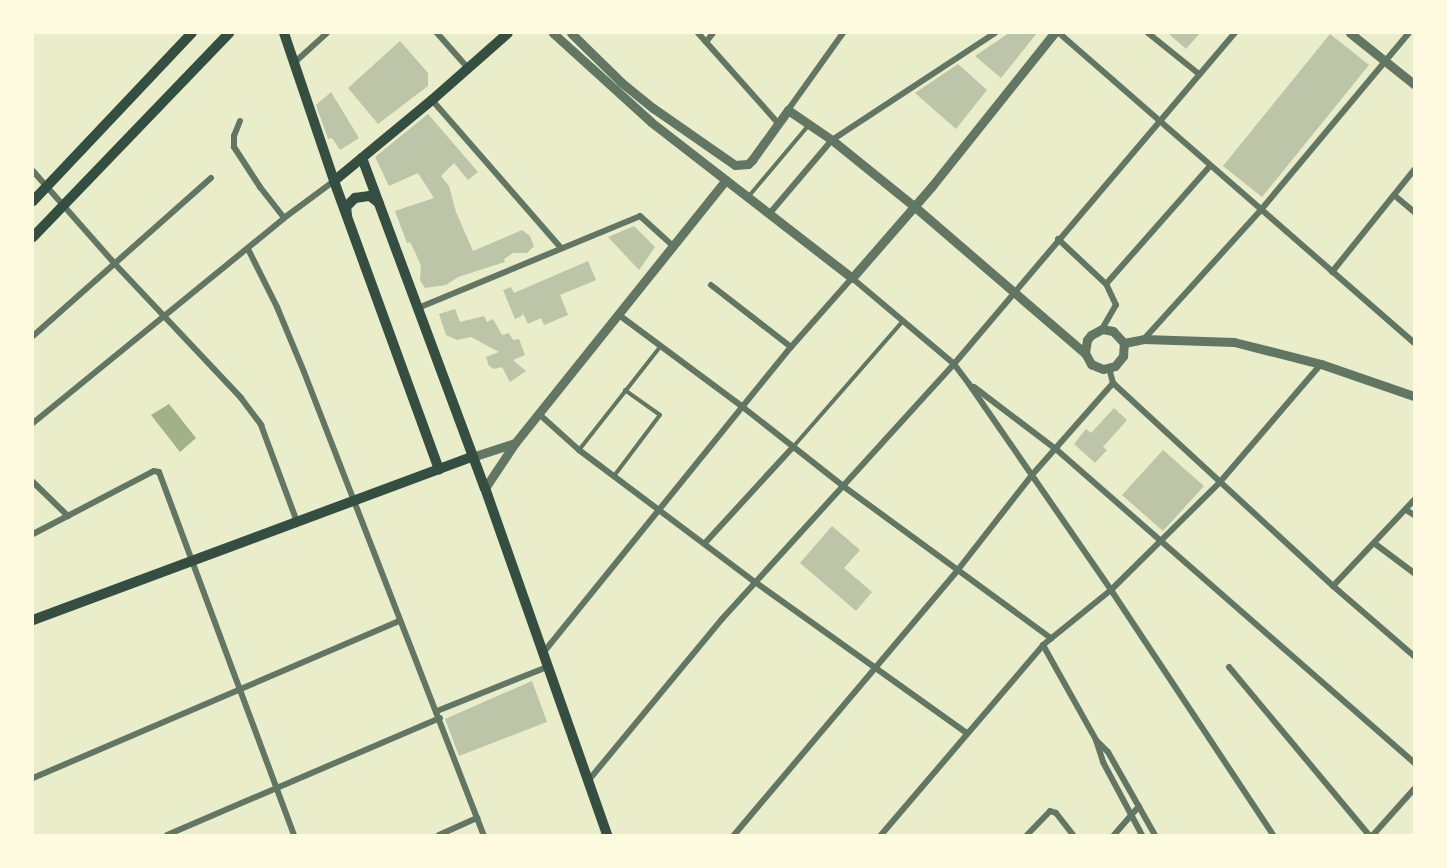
<!DOCTYPE html>
<style>
body{margin:0}
#map{position:relative;width:1447px;height:868px;overflow:hidden;background:#e9edc9;font-family:"PT Sans",sans-serif}
div>[style]{position:absolute}
[style*='--x']{left:calc(var(--x)*1px);top:calc(var(--y)*1px);width:calc(var(--w)*1px);rotate:calc(var(--a)*1deg)}
.water>*{inset:0;background:#a3b18a}
.building>*{inset:0;background:#bcc5a7}
.service>*{height:4px;margin:-2px;padding:0 2px;transform-origin:2px;border-radius:2px;background:#617663}
.minor>*{height:6px;margin:-3px;padding:0 3px;transform-origin:3px;border-radius:3px;background:#617663}
.tertiary>*{height:9px;margin:-4.5px;padding:0 4.5px;transform-origin:4.5px;border-radius:4.5px;background:#617663}
.secondary>*{height:10px;margin:-5px;padding:0 5px;transform-origin:5px;border-radius:5px;background:#344e41}
.primary>*{height:10px;margin:-5px;padding:0 5px;transform-origin:5px;border-radius:5px;background:#344e41}
span{translate:-50% -50%;white-space:nowrap;text-align:center;line-height:1.15;-webkit-text-stroke:6px #fefae0;paint-order:stroke}
.frame{position:absolute;inset:0;border:34px solid #fefae0;pointer-events:none}
</style>
<div id="map">
<div class="water">
<div style="clip-path:polygon(169px 404px,196px 438px,180px 452px,151px 415px)"></div>
</div>
<div class="building">
<div style="clip-path:polygon(1009px 33px,1037px 33px,1001px 78px,975px 56px)"></div>
<div style="clip-path:polygon(1168px 33px,1200px 33px,1186px 49px)"></div>
<div style="clip-path:polygon(1330px 34px,1369px 65px,1262px 197px,1223px 166px)"></div>
<div style="clip-path:polygon(400px 41px,428px 73px,428px 86px,378px 124px,348px 88px)"></div>
<div style="clip-path:polygon(958px 64px,987px 90px,956px 129px,915px 93px)"></div>
<div style="clip-path:polygon(331px 92px,359px 138px,340px 150px,332px 138px,328px 139px,316px 105px)"></div>
<div style="clip-path:polygon(428px 114px,478px 172px,468px 180px,454px 163px,441px 176px,449px 186px,456px 212px,473px 251px,522px 230px,530px 236px,534px 246px,527px 253px,513px 253px,504px 259px,505px 262px,458px 277px,446px 285px,425px 288px,420px 280px,421px 266px,416px 254px,410px 242px,407px 243px,395px 211px,434px 198px,418px 173px,389px 186px,375px 157px)"></div>
<div style="clip-path:polygon(634px 226px,655px 247px,639px 270px,608px 237px)"></div>
<div style="clip-path:polygon(588px 261px,596px 280px,560px 295px,568px 315px,544px 325px,541px 318px,528px 324px,522px 311px,523px 315px,515px 319px,503px 290px,511px 287px,514px 293px)"></div>
<div style="clip-path:polygon(455px 309px,460px 322px,484px 316px,487px 322px,493px 319px,502px 335px,509px 333px,513px 340px,519px 339px,525px 355px,513px 360px,526px 371px,510px 382px,502px 367px,494px 369px,489px 366px,486px 357px,499px 352px,471px 337px,457px 340px,446px 335px,439px 314px)"></div>
<div style="clip-path:polygon(1114px 408px,1127px 420px,1103px 447px,1107px 450px,1095px 463px,1074px 444px,1086px 429px,1091px 433px)"></div>
<div style="clip-path:polygon(1163px 450px,1204px 486px,1163px 531px,1122px 495px)"></div>
<div style="clip-path:polygon(832px 526px,860px 550px,844px 568px,872px 592px,856px 611px,800px 563px)"></div>
<div style="clip-path:polygon(532px 681px,547px 722px,459px 756px,445px 719px)"></div>
</div>
<div class="service">
<div style="--x:749;--y:196;--w:92;--a:-49.9"></div>
<div style="--x:793;--y:447;--w:166;--a:-48.9"></div>
<div style="--x:579;--y:450;--w:131;--a:-51.8"></div>
<div style="--x:614;--y:476;--w:76;--a:-53"></div>
<div style="--x:660;--y:415;--w:43;--a:-144.5"></div>
</div>
<div class="minor">
<div style="--x:437;--y:33;--w:47;--a:48.5"></div>
<div style="--x:698;--y:33;--w:120;--a:48.4"></div>
<div style="--x:1059;--y:33;--w:471;--a:41.1"></div>
<div style="--x:1148;--y:33;--w:65;--a:38.8"></div>
<div style="--x:706;--y:42;--w:11;--a:-52"></div>
<div style="--x:295;--y:62;--w:43;--a:-42.2"></div>
<div style="--x:432;--y:100;--w:196;--a:48.9"></div>
<div style="--x:788;--y:110;--w:95;--a:-54.5"></div>
<div style="--x:240;--y:121;--w:16;--a:112"></div>
<div style="--x:234;--y:136;--w:11;--a:90"></div>
<div style="--x:234;--y:147;--w:48;--a:57"></div>
<div style="--x:260;--y:187;--w:39;--a:52"></div>
<div style="--x:33;--y:171;--w:123;--a:48.6"></div>
<div style="--x:114;--y:263;--w:185;--a:46.7"></div>
<div style="--x:241;--y:398;--w:34;--a:53"></div>
<div style="--x:261;--y:425;--w:103;--a:69.6"></div>
<div style="--x:1394;--y:195;--w:26;--a:40"></div>
<div style="--x:770;--y:213;--w:96;--a:-49.7"></div>
<div style="--x:832;--y:140;--w:195;--a:-33.3"></div>
<div style="--x:1058;--y:239;--w:66;--a:43.2"></div>
<div style="--x:248;--y:249;--w:65;--a:63.4"></div>
<div style="--x:277;--y:307;--w:70;--a:67.4"></div>
<div style="--x:304;--y:372;--w:497;--a:68.8"></div>
<div style="--x:1332;--y:272;--w:131;--a:-51.2"></div>
<div style="--x:711;--y:285;--w:101;--a:37.8"></div>
<div style="--x:418;--y:308;--w:240;--a:-22.5"></div>
<div style="--x:640;--y:216;--w:43;--a:42.2"></div>
<div style="--x:619;--y:315;--w:156;--a:36.6"></div>
<div style="--x:744;--y:408;--w:126;--a:38.2"></div>
<div style="--x:843;--y:486;--w:258;--a:36.2"></div>
<div style="--x:1102;--y:329;--w:28;--a:-60"></div>
<div style="--x:1116;--y:305;--w:23;--a:-115"></div>
<div style="--x:1106;--y:284;--w:157;--a:-48.6"></div>
<div style="--x:33;--y:336;--w:238;--a:-41.6"></div>
<div style="--x:1144;--y:339;--w:173;--a:-47.8"></div>
<div style="--x:1260;--y:211;--w:232;--a:-50.1"></div>
<div style="--x:1109;--y:368;--w:16;--a:75"></div>
<div style="--x:1113;--y:383;--w:299;--a:42.7"></div>
<div style="--x:1333;--y:586;--w:107;--a:40.8"></div>
<div style="--x:974;--y:387;--w:104;--a:37.2"></div>
<div style="--x:1057;--y:450;--w:475;--a:41.2"></div>
<div style="--x:539;--y:414;--w:54;--a:42"></div>
<div style="--x:579;--y:450;--w:220;--a:36.9"></div>
<div style="--x:755;--y:582;--w:260;--a:35.5"></div>
<div style="--x:33;--y:423;--w:324;--a:-39.2"></div>
<div style="--x:284;--y:218;--w:62;--a:-36.5"></div>
<div style="--x:33;--y:482;--w:49;--a:44.2"></div>
<div style="--x:1406;--y:510;--w:9;--a:32"></div>
<div style="--x:33;--y:534;--w:136;--a:-27.5"></div>
<div style="--x:154;--y:471;--w:5;--a:11"></div>
<div style="--x:159;--y:472;--w:387;--a:69.6"></div>
<div style="--x:705;--y:543;--w:130;--a:-47.5"></div>
<div style="--x:1374;--y:543;--w:50;--a:36.9"></div>
<div style="--x:1333;--y:586;--w:118;--a:-46.7"></div>
<div style="--x:1043;--y:645;--w:109;--a:60.8"></div>
<div style="--x:1096;--y:740;--w:23;--a:72"></div>
<div style="--x:1103;--y:762;--w:83;--a:61.9"></div>
<div style="--x:543;--y:653;--w:394;--a:-51"></div>
<div style="--x:791;--y:347;--w:92;--a:-48.5"></div>
<div style="--x:852;--y:278;--w:133;--a:40.1"></div>
<div style="--x:954;--y:364;--w:25;--a:53"></div>
<div style="--x:969;--y:384;--w:250;--a:55.4"></div>
<div style="--x:1111;--y:590;--w:294;--a:56.5"></div>
<div style="--x:1229;--y:667;--w:219;--a:50.2"></div>
<div style="--x:437;--y:711;--w:118;--a:-21.8"></div>
<div style="--x:1096;--y:740;--w:17;--a:45"></div>
<div style="--x:1108;--y:752;--w:95;--a:60.5"></div>
<div style="--x:33;--y:778;--w:399;--a:-23.2"></div>
<div style="--x:588;--y:781;--w:210;--a:-50.4"></div>
<div style="--x:722;--y:619;--w:345;--a:-47.7"></div>
<div style="--x:954;--y:364;--w:434;--a:-49.7"></div>
<div style="--x:167;--y:835;--w:297;--a:-23.2"></div>
<div style="--x:439;--y:835;--w:42;--a:-24.1"></div>
<div style="--x:734;--y:835;--w:346;--a:-49.8"></div>
<div style="--x:957;--y:571;--w:122;--a:-52"></div>
<div style="--x:1032;--y:475;--w:123;--a:-48.6"></div>
<div style="--x:881;--y:835;--w:250;--a:-49.5"></div>
<div style="--x:1043;--y:645;--w:87;--a:-39"></div>
<div style="--x:1111;--y:590;--w:153;--a:-44.7"></div>
<div style="--x:1220;--y:482;--w:155;--a:-49.4"></div>
<div style="--x:1027;--y:835;--w:33;--a:-46"></div>
<div style="--x:1050;--y:811;--w:6;--a:18"></div>
<div style="--x:1056;--y:813;--w:28;--a:52"></div>
<div style="--x:1114;--y:835;--w:38;--a:-49"></div>
<div style="--x:1373;--y:835;--w:62;--a:-48.3"></div>
</div>
<div class="tertiary">
<div style="--x:553;--y:33;--w:132;--a:42.2"></div>
<div style="--x:651;--y:122;--w:254;--a:37.8"></div>
<div style="--x:852;--y:278;--w:122;--a:-49"></div>
<div style="--x:932;--y:186;--w:196;--a:-51.4"></div>
<div style="--x:571;--y:33;--w:71;--a:44.4"></div>
<div style="--x:622;--y:83;--w:40;--a:39"></div>
<div style="--x:653;--y:108;--w:100;--a:34.8"></div>
<div style="--x:735;--y:165;--w:13;--a:-4"></div>
<div style="--x:748;--y:164;--w:6;--a:-45"></div>
<div style="--x:752;--y:160;--w:62;--a:-54.2"></div>
<div style="--x:788;--y:110;--w:53;--a:34.3"></div>
<div style="--x:832;--y:140;--w:107;--a:38.9"></div>
<div style="--x:915;--y:207;--w:224;--a:40.7"></div>
<div style="--x:1085;--y:353;--w:13;--a:61"></div>
<div style="--x:1091;--y:364;--w:13;--a:23"></div>
<div style="--x:1103;--y:369;--w:12;--a:-14"></div>
<div style="--x:1115;--y:366;--w:13;--a:-51"></div>
<div style="--x:1123;--y:356;--w:13;--a:-86"></div>
<div style="--x:1124;--y:343;--w:16;--a:-133"></div>
<div style="--x:1113;--y:331;--w:11;--a:-170"></div>
<div style="--x:1102;--y:329;--w:13;--a:151"></div>
<div style="--x:1091;--y:335;--w:6;--a:129"></div>
<div style="--x:1087;--y:340;--w:13;--a:99"></div>
<div style="--x:1350;--y:33;--w:82;--a:38.6"></div>
<div style="--x:1124;--y:343;--w:20;--a:-11"></div>
<div style="--x:1144;--y:339;--w:90;--a:1.9"></div>
<div style="--x:1234;--y:342;--w:90;--a:14.2"></div>
<div style="--x:1321;--y:364;--w:98;--a:19"></div>
<div style="--x:472;--y:457;--w:45;--a:-18"></div>
<div style="--x:485;--y:488;--w:54;--a:-56.3"></div>
<div style="--x:515;--y:443;--w:337;--a:-51.3"></div>
</div>
<div class="secondary">
<div style="--x:362;--y:158;--w:352;--a:69.6"></div>
<div style="--x:485;--y:488;--w:368;--a:70.6"></div>
<div style="--x:334;--y:181;--w:307;--a:70"></div>
<div style="--x:347;--y:215;--w:8;--a:-97"></div>
<div style="--x:346;--y:207;--w:13;--a:-45"></div>
<div style="--x:355;--y:198;--w:15;--a:-8"></div>
<div style="--x:370;--y:196;--w:11;--a:38"></div>
<div style="--x:33;--y:620;--w:468;--a:-20.4"></div>
</div>
<div class="primary">
<div style="--x:284;--y:33;--w:156;--a:71.3"></div>
<div style="--x:334;--y:181;--w:127;--a:-39.6"></div>
<div style="--x:432;--y:100;--w:101;--a:-41.4"></div>
<div style="--x:33;--y:201;--w:231;--a:-46.6"></div>
<div style="--x:33;--y:237;--w:283;--a:-46.1"></div>
</div>
<div class="frame"></div>
</div>
